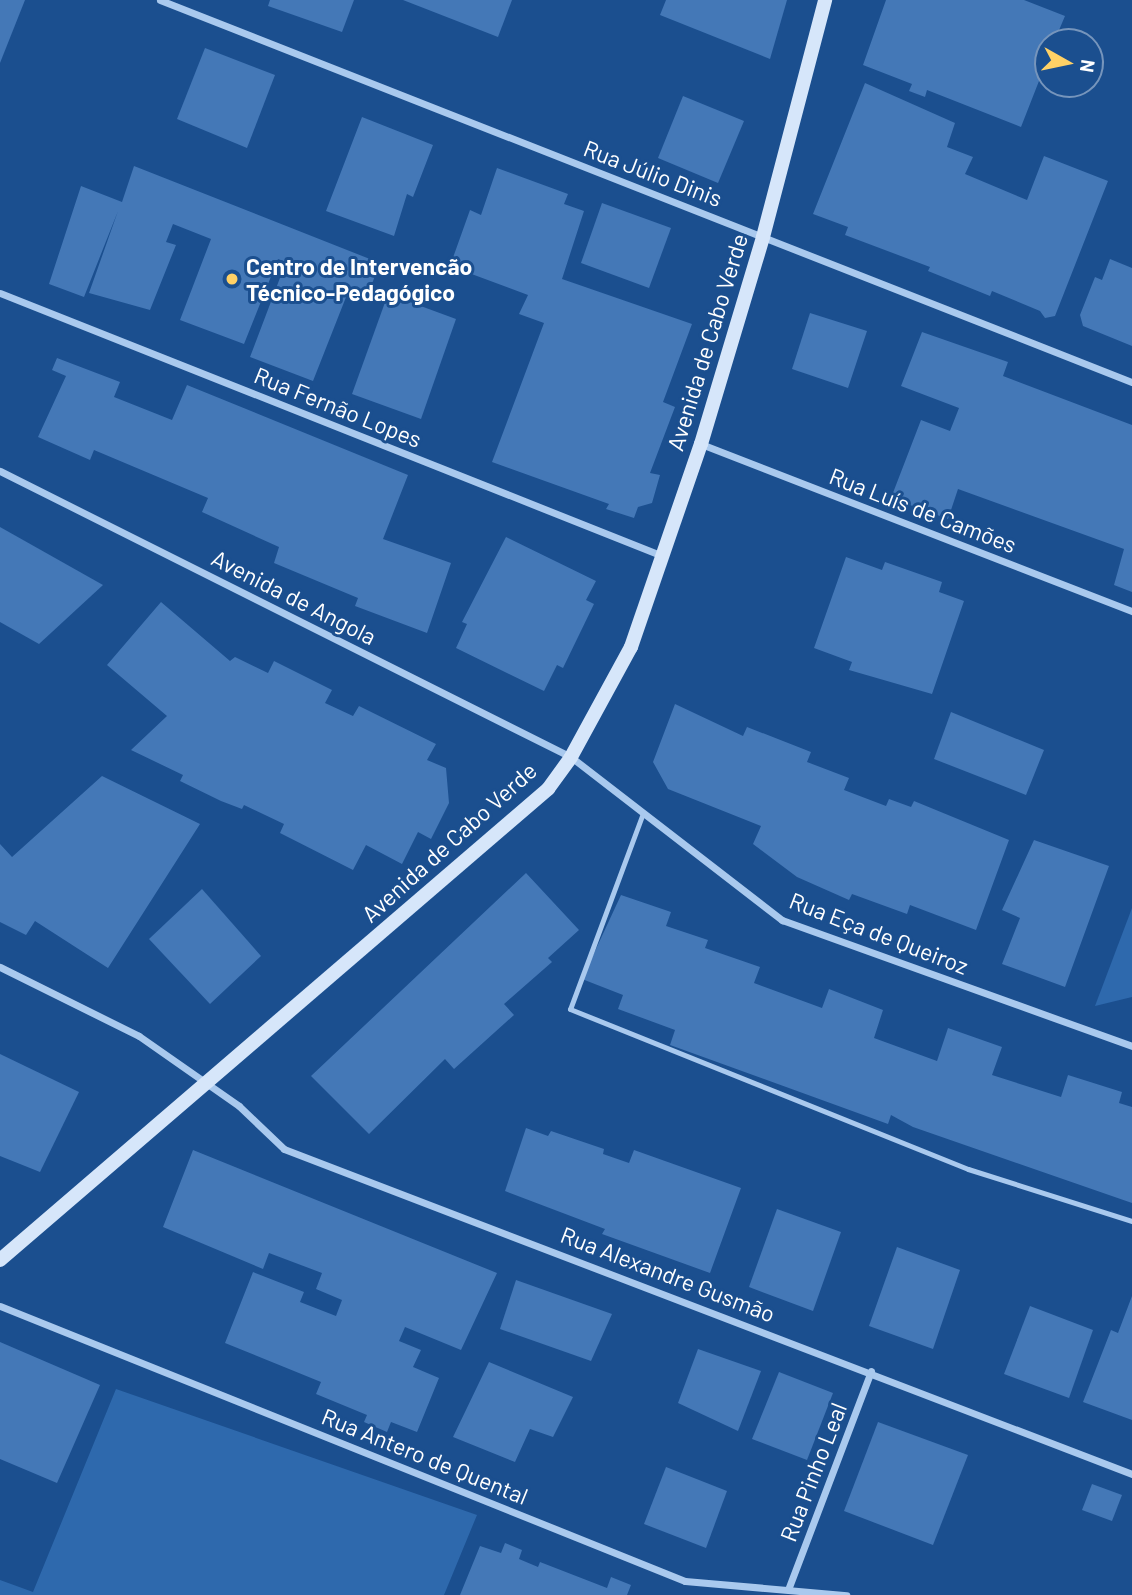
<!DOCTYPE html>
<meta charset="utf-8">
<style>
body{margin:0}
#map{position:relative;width:1132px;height:1595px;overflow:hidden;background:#1b4f8f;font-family:Barlow,sans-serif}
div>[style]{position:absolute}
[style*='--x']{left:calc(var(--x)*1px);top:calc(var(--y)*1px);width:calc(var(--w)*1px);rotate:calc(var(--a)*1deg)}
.green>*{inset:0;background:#2e69ad}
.building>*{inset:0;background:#4478b7}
.lane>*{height:5px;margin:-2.5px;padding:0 2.5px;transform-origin:2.5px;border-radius:2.5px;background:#a9c9ee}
.street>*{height:7px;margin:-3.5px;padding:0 3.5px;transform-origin:3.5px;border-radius:3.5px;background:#a9c9ee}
.secondary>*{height:14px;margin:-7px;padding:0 7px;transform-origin:7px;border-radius:7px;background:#d6e6fa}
.dots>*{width:19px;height:19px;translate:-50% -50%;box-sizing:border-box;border:4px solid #1b4f8f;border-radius:50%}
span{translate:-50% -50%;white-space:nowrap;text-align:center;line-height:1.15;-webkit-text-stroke:6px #1b4f8f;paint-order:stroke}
.street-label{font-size:23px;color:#fff}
.poi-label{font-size:23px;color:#fff;font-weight:700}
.left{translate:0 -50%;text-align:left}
.north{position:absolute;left:1034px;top:28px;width:70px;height:70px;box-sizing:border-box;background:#1b4f8f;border:2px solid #7695bc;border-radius:50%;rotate:99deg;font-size:19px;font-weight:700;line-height:28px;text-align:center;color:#fff}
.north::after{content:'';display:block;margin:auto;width:24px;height:32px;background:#ffd166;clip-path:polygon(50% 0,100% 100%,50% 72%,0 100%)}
</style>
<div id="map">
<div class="green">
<div style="clip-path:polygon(1132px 908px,1132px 997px,1095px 1006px)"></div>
<div style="clip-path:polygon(116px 1389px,477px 1515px,444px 1595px,0 1595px,0 1580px,33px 1592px)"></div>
</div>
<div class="building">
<div style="clip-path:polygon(0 0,25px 0,0 63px)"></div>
<div style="clip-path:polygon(270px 0,354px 0,342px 32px,268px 6px)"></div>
<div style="clip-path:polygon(403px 0,512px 0,498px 37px)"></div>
<div style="clip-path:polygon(666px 0,787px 0,770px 59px,660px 15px)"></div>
<div style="clip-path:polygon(886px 0,1024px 0,1065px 16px,1054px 42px,1048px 42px,1048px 58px,1021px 127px,927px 90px,925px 97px,909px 91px,912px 84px,863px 65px)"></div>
<div style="clip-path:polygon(205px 48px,275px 75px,247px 148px,177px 119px)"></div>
<div style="clip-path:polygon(865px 83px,955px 123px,947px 147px,973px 157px,965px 174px,1027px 200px,1044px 156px,1108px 181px,1055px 316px,1045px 318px,1040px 311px,992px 291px,990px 296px,928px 271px,930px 267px,845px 235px,848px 227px,813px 214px)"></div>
<div style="clip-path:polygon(683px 96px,744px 121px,718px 183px,658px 158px)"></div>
<div style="clip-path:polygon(362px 117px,433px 145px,413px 197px,407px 194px,394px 236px,326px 211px)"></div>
<div style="clip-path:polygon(134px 166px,380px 263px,368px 294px,350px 287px,313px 381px,250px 357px,286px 262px,278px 259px,244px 344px,180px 320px,211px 239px,173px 224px,166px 242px,176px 245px,150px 310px,89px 293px,118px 211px,84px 297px,49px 284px,81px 186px,122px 202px)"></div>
<div style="clip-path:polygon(497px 168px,568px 194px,564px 204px,584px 211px,562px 279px,692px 324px,663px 402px,675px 407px,650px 473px,660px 475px,652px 503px,638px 507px,634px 518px,606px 509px,609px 504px,492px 462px,544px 323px,519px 314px,528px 295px,450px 266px,470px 210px,481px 215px)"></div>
<div style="clip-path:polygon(602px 203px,671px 228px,649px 288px,581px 263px)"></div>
<div style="clip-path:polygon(1110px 259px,1132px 268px,1132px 346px,1083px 326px,1080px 315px,1095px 277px,1102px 280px)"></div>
<div style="clip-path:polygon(388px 294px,456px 319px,421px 419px,352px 394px)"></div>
<div style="clip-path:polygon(810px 313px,867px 331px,848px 388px,792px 369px)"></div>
<div style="clip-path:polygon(922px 332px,1008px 362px,1003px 376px,1132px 425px,1132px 592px,1114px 585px,1124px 549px,958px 489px,948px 519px,891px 498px,921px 420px,950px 431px,959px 408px,901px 386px)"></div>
<div style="clip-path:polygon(57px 358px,120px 382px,114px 397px,172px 420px,187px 385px,408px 475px,383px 539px,451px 563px,427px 633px,355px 606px,358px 598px,274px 563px,279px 547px,202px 512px,208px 498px,94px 450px,90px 460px,38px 437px,66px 376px,52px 370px)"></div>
<div style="clip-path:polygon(0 527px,103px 585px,39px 644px,0 622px)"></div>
<div style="clip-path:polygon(506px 537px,596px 581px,586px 600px,594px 604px,563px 668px,557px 665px,544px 691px,456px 648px,467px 624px,462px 622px)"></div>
<div style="clip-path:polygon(846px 557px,882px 570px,885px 562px,942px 582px,939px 592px,964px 601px,932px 694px,849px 670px,852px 662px,814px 648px)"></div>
<div style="clip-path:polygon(161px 602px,230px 661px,235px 657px,268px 673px,274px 661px,332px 690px,325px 703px,353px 716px,359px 706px,436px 744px,427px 760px,446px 768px,449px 803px,431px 839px,418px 832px,402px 864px,366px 845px,353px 870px,280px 833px,284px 824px,244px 805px,242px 809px,221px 801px,180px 781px,183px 775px,131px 750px,167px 716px,107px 665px)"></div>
<div style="clip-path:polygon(675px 704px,743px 736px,747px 727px,811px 752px,807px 762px,849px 778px,844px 790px,886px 806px,889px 799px,911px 807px,914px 801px,1009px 840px,976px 930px,910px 905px,907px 914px,852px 894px,849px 900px,797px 877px,753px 844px,761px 826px,668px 789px,653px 762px)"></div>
<div style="clip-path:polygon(951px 712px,1044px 750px,1026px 795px,934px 759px)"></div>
<div style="clip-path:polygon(102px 776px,200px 824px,108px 968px,35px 921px,26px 935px,0 922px,0 844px,12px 857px)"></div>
<div style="clip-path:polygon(1034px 840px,1109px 866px,1065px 987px,1002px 964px,1020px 918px,1002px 910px)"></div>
<div style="clip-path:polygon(526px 873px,579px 930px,548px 958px,552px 962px,504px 1004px,514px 1015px,454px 1069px,445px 1059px,369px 1134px,311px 1076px)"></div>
<div style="clip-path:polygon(202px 889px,261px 956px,210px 1004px,149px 939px)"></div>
<div style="clip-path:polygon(621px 895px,671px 912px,666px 926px,708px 940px,705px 948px,760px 967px,754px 983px,822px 1008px,829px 989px,883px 1010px,874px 1038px,937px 1061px,948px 1028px,1002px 1047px,992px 1075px,1061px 1097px,1068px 1075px,1122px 1092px,1119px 1103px,1132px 1107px,1132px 1203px,913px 1127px,891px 1115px,888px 1124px,670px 1045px,675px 1030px,618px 1009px,623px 995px,582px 979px)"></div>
<div style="clip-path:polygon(0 1054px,79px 1092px,40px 1172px,0 1156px)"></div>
<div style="clip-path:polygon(526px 1128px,548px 1136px,551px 1131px,604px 1149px,603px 1154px,629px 1163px,634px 1150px,741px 1188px,710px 1273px,602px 1234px,605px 1229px,505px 1191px)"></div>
<div style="clip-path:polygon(193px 1150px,497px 1273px,461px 1350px,405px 1327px,399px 1341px,421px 1350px,413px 1367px,439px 1378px,417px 1432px,391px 1422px,387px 1432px,364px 1422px,367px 1415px,316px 1394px,321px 1382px,225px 1343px,253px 1272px,304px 1292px,300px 1302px,336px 1316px,342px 1300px,316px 1289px,322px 1273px,269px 1253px,263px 1269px,163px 1227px)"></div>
<div style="clip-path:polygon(777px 1209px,841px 1232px,813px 1311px,749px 1287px)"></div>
<div style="clip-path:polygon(897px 1247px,960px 1270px,933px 1349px,869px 1326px)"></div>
<div style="clip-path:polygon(516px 1280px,612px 1314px,591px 1361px,500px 1329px)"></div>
<div style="clip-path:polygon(1132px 1296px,1132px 1420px,1083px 1402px,1111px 1330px,1118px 1333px)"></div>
<div style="clip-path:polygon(1030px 1306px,1093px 1330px,1069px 1398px,1004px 1374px)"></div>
<div style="clip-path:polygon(0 1342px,100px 1385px,57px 1483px,0 1459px)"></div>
<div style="clip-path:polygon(698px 1349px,761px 1371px,738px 1431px,678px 1403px)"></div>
<div style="clip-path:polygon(489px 1362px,573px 1397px,553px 1437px,530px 1429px,515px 1462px,453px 1437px)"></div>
<div style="clip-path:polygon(779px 1372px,833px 1393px,807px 1460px,752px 1439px)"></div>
<div style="clip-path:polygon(878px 1422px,968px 1455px,933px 1545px,844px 1511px)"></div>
<div style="clip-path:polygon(666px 1467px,727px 1491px,706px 1548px,644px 1524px)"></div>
<div style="clip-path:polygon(1092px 1484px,1122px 1495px,1112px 1521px,1082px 1510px)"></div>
<div style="clip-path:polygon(505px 1543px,522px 1550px,519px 1559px,538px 1567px,540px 1562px,607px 1588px,611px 1577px,631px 1585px,627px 1595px,460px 1595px,480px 1546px,501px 1553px)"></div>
</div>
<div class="lane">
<div style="--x:643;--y:813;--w:209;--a:110.4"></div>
<div style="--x:570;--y:1009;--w:429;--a:21.9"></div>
<div style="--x:968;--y:1169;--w:172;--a:17.6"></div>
</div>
<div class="street">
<div style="--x:160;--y:0;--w:1044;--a:21.46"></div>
<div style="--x:0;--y:293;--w:713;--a:21.64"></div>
<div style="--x:701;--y:444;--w:462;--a:21.2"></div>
<div style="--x:0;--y:471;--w:639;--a:26.61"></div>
<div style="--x:571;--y:757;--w:267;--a:37.7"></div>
<div style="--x:782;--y:920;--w:372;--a:19.8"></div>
<div style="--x:0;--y:967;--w:155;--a:26.4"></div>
<div style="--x:139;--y:1036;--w:122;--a:35"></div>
<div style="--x:239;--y:1106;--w:62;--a:43.7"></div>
<div style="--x:284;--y:1149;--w:908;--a:20.97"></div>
<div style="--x:0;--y:1306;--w:738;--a:21.87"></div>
<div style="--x:685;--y:1581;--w:162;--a:5"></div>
<div style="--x:789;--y:1587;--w:231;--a:-69.2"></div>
</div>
<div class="secondary">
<div style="--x:0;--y:1260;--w:723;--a:-40.68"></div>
<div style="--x:548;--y:789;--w:39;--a:-54"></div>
<div style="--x:571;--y:757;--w:125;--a:-61.4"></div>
<div style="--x:631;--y:647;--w:215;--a:-71"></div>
<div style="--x:701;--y:444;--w:216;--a:-73.3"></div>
<div style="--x:763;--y:237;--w:245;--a:-75.3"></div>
</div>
<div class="dots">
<div style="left:232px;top:279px;background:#ffd166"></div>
</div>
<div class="street-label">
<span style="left:653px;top:173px;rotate:21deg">Rua Júlio Dinis</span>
<span style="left:707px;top:342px;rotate:-73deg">Avenida de Cabo Verde</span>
<span style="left:338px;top:407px;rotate:22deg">Rua Fernão Lopes</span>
<span style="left:923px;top:510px;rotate:21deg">Rua Luís de Camões</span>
<span style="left:294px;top:597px;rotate:27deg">Avenida de Angola</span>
<span style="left:449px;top:842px;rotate:-42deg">Avenida de Cabo Verde</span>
<span style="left:879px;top:933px;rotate:21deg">Rua Eça de Queiroz</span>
<span style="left:668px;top:1274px;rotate:21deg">Rua Alexandre Gusmão</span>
<span style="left:425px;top:1456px;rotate:22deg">Rua Antero de Quental</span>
<span style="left:813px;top:1472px;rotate:-69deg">Rua Pinho Leal</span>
</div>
<div class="poi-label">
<span class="left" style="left:246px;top:279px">Centro de Intervencão<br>Técnico-Pedagógico</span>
</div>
<div class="north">N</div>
</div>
